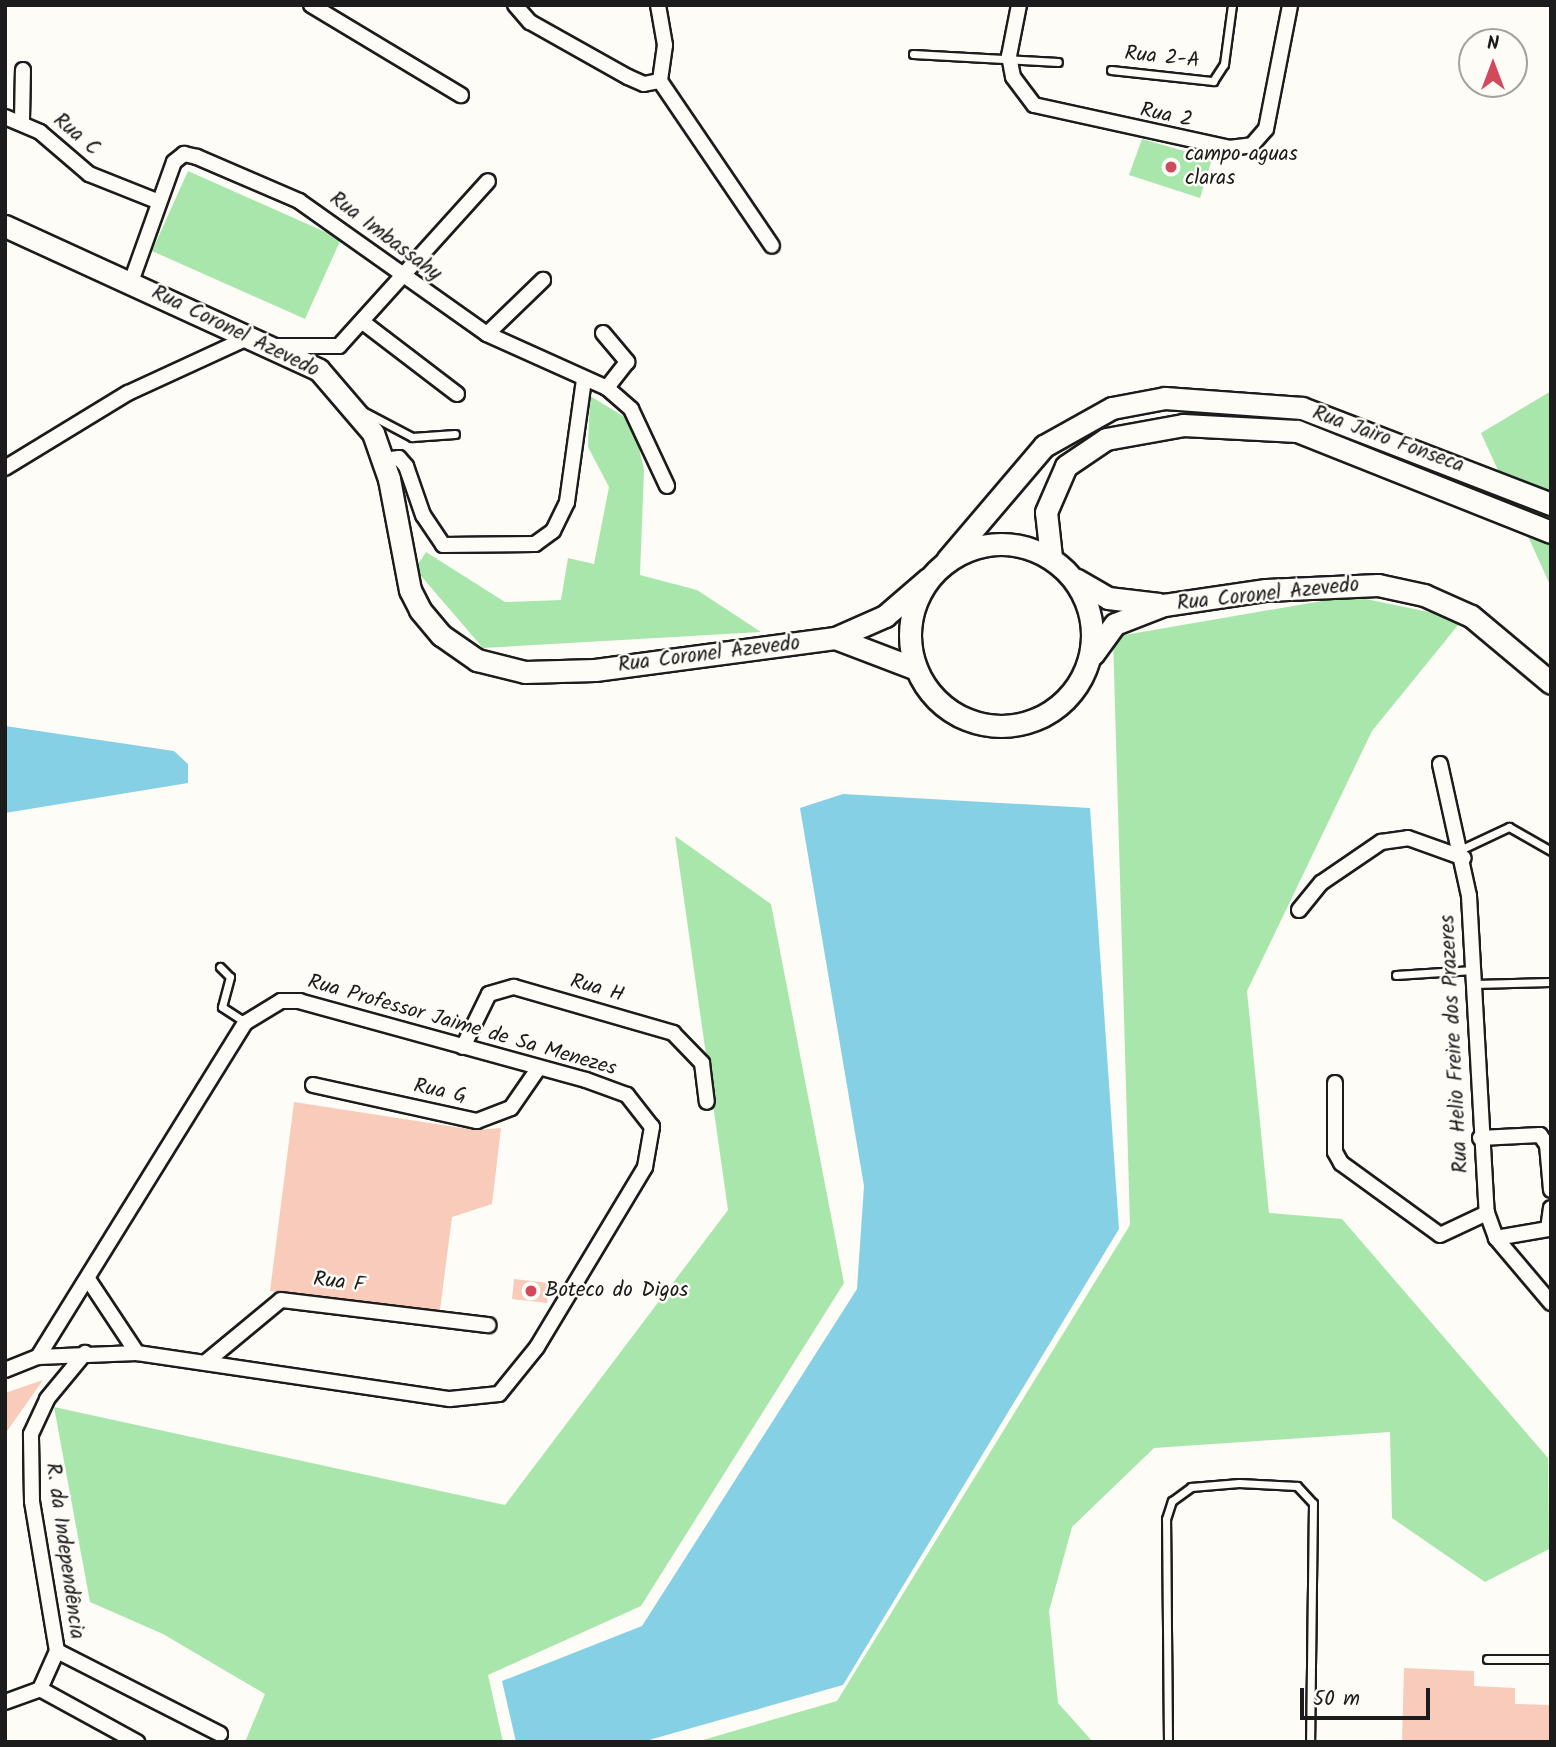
<!DOCTYPE html>
<meta charset="utf-8">
<style>
body{margin:0}
#map{position:relative;width:1556px;height:1747px;overflow:hidden;background:#fdfcf7;font-family:Kalam,sans-serif}
div>[style]{position:absolute}
[style*='--x']{left:calc(var(--x)*1px);top:calc(var(--y)*1px);width:calc(var(--w)*1px);rotate:calc(var(--a)*1deg)}
.green>*{inset:0;background:#a9e6ac}
.water>*{inset:0;background:#85d0e5}
.building>*{inset:0;background:#f8cbbb}
.roads{filter:drop-shadow(2px 0 #1c1c1c) drop-shadow(-2px 0 #1c1c1c) drop-shadow(0 2px #1c1c1c) drop-shadow(0 -2px #1c1c1c)}
.lane>*{height:7px;margin:-3.5px;padding:0 3.5px;transform-origin:3.5px;border-radius:3.5px;background:#fdfcf7}
.street>*{height:14px;margin:-7px;padding:0 7px;transform-origin:7px;border-radius:7px;background:#fdfcf7}
.secondary>*{height:21px;margin:-10.5px;padding:0 10.5px;transform-origin:10.5px;border-radius:10.5px;background:#fdfcf7}
.secondary>.ring{margin:-10.5px;padding:0;box-sizing:content-box;background:none;border:21px solid #fdfcf7;border-radius:50%}
.dots>*{width:19px;height:19px;translate:-50% -50%;box-sizing:border-box;border:4px solid #fdfcf7;border-radius:50%}
span{translate:-50% -50%;white-space:nowrap;text-align:center;line-height:1.15;-webkit-text-stroke:5px #fdfcf7;paint-order:stroke}
.street-label{font-size:21px;color:#1c1c1c}
.poi-label{font-size:21px;color:#1c1c1c}
.left{translate:0 -50%;text-align:left}
.frame{position:absolute;inset:0;border:7px solid #1c1c1c;pointer-events:none}
.north{position:absolute;left:1458px;top:28px;width:70px;height:70px;box-sizing:border-box;background:#fdfcf7;border:2px solid #a3a29f;border-radius:50%;rotate:0deg;font-size:19px;font-weight:700;line-height:28px;text-align:center;color:#1c1c1c}
.north::after{content:'';display:block;margin:auto;width:24px;height:32px;background:#d1495b;clip-path:polygon(50% 0,100% 100%,50% 72%,0 100%)}
.scale{position:absolute;left:1300px;top:1688px;width:130px;height:32px;box-sizing:border-box;border:4px solid #1c1c1c;border-top:0;padding-left:9px;font-size:21px;line-height:24px;white-space:nowrap;color:#1c1c1c;-webkit-text-stroke:5px #fdfcf7;paint-order:stroke}
</style>
<div id="map">
<div class="green">
<div style="clip-path:polygon(1142px 139px,1212px 159px,1200px 198px,1129px 175px)"></div>
<div style="clip-path:polygon(188px 171px,341px 239px,305px 319px,152px 251px)"></div>
<div style="clip-path:polygon(1551px 391px,1551px 587px,1481px 433px)"></div>
<div style="clip-path:polygon(590px 396px,633px 422px,644px 470px,640px 575px,697px 590px,761px 632px,483px 648px,415px 569px,426px 552px,505px 602px,561px 600px,568px 558px,594px 564px,609px 487px,588px 447px)"></div>
<div style="clip-path:polygon(1351px 596px,1463px 619px,1372px 731px,1247px 991px,1269px 1213px,1342px 1219px,1548px 1458px,1549px 1549px,1485px 1582px,1392px 1518px,1390px 1432px,1154px 1448px,1072px 1527px,1049px 1611px,1058px 1703px,1093px 1742px,696px 1742px,837px 1701px,1130px 1225px,1113px 637px)"></div>
<div style="clip-path:polygon(675px 836px,771px 904px,844px 1283px,641px 1606px,488px 1675px,503px 1742px,245px 1742px,265px 1694px,163px 1634px,90px 1602px,54px 1407px,505px 1505px,728px 1210px)"></div>
</div>
<div class="water">
<div style="clip-path:polygon(5px 726px,174px 751px,188px 764px,188px 783px,5px 813px)"></div>
<div style="clip-path:polygon(843px 794px,1090px 808px,1119px 1229px,843px 1685px,642px 1742px,516px 1742px,502px 1681px,642px 1626px,857px 1289px,864px 1186px,800px 808px)"></div>
</div>
<div class="building">
<div style="clip-path:polygon(294px 1102px,475px 1130px,501px 1128px,492px 1204px,452px 1217px,440px 1310px,270px 1291px)"></div>
<div style="clip-path:polygon(514px 1279px,549px 1283px,547px 1303px,512px 1299px)"></div>
<div style="clip-path:polygon(43px 1380px,5px 1434px,5px 1393px)"></div>
<div style="clip-path:polygon(1404px 1668px,1474px 1671px,1474px 1686px,1515px 1688px,1515px 1704px,1551px 1705px,1551px 1742px,1402px 1742px)"></div>
</div>
<div class="roads">
<div class="lane">
<div style="--x:913;--y:54;--w:145;--a:3.2"></div>
<div style="--x:1111;--y:70;--w:103;--a:6.2"></div>
<div style="--x:1213;--y:81;--w:20;--a:-57"></div>
<div style="--x:1224;--y:64;--w:60;--a:-82.3"></div>
<div style="--x:361;--y:410;--w:58;--a:27.9"></div>
<div style="--x:412;--y:437;--w:43;--a:-4"></div>
<div style="--x:1462;--y:849;--w:52;--a:-25.1"></div>
<div style="--x:1509;--y:827;--w:48;--a:29.7"></div>
<div style="--x:220;--y:967;--w:14;--a:45"></div>
<div style="--x:230;--y:977;--w:31;--a:105"></div>
<div style="--x:222;--y:1007;--w:27;--a:33"></div>
<div style="--x:1396;--y:975;--w:77;--a:-3.7"></div>
<div style="--x:1475;--y:984;--w:75;--a:-1.5"></div>
<div style="--x:1487;--y:1659;--w:64;--a:0"></div>
<div style="--x:1168;--y:1742;--w:223;--a:-90.5"></div>
<div style="--x:1166;--y:1519;--w:19;--a:-72"></div>
<div style="--x:1172;--y:1501;--w:24;--a:-36"></div>
<div style="--x:1191;--y:1487;--w:48;--a:-4.8"></div>
<div style="--x:1239;--y:1483;--w:58;--a:3"></div>
<div style="--x:1297;--y:1486;--w:23;--a:47"></div>
<div style="--x:1313;--y:1503;--w:239;--a:90.7"></div>
</div>
<div class="street">
<div style="--x:311;--y:5;--w:175;--a:31"></div>
<div style="--x:515;--y:5;--w:23;--a:49"></div>
<div style="--x:530;--y:22;--w:112;--a:29.3"></div>
<div style="--x:628;--y:77;--w:17;--a:24"></div>
<div style="--x:644;--y:84;--w:16;--a:-11"></div>
<div style="--x:658;--y:5;--w:41;--a:80.1"></div>
<div style="--x:665;--y:45;--w:36;--a:98"></div>
<div style="--x:1019;--y:5;--w:52;--a:101.1"></div>
<div style="--x:1009;--y:56;--w:21;--a:79"></div>
<div style="--x:1013;--y:77;--w:35;--a:53"></div>
<div style="--x:1034;--y:105;--w:200;--a:12.4"></div>
<div style="--x:1229;--y:148;--w:23;--a:-7"></div>
<div style="--x:1252;--y:145;--w:21;--a:-49"></div>
<div style="--x:1266;--y:129;--w:126;--a:-79"></div>
<div style="--x:660;--y:81;--w:199;--a:55.8"></div>
<div style="--x:5;--y:117;--w:38;--a:23"></div>
<div style="--x:40;--y:132;--w:65;--a:40.6"></div>
<div style="--x:89;--y:174;--w:75;--a:21.8"></div>
<div style="--x:22;--y:120;--w:50;--a:-88.9"></div>
<div style="--x:131;--y:282;--w:127;--a:-70.3"></div>
<div style="--x:174;--y:162;--w:13;--a:-39"></div>
<div style="--x:184;--y:154;--w:13;--a:13"></div>
<div style="--x:197;--y:157;--w:111;--a:23.3"></div>
<div style="--x:299;--y:201;--w:230;--a:35.3"></div>
<div style="--x:487;--y:334;--w:132;--a:24.2"></div>
<div style="--x:607;--y:388;--w:32;--a:41"></div>
<div style="--x:631;--y:409;--w:85;--a:64.9"></div>
<div style="--x:364;--y:323;--w:117;--a:37.4"></div>
<div style="--x:603;--y:333;--w:38;--a:50"></div>
<div style="--x:627;--y:362;--w:33;--a:128"></div>
<div style="--x:487;--y:334;--w:78;--a:-44"></div>
<div style="--x:277;--y:346;--w:62;--a:0"></div>
<div style="--x:339;--y:346;--w:222;--a:-47.9"></div>
<div style="--x:383;--y:460;--w:16;--a:-7"></div>
<div style="--x:399;--y:458;--w:11;--a:49"></div>
<div style="--x:406;--y:466;--w:52;--a:70.9"></div>
<div style="--x:423;--y:515;--w:36;--a:56"></div>
<div style="--x:443;--y:545;--w:92;--a:-0.6"></div>
<div style="--x:535;--y:544;--w:22;--a:-36"></div>
<div style="--x:553;--y:531;--w:32;--a:-64"></div>
<div style="--x:567;--y:502;--w:123;--a:-82.1"></div>
<div style="--x:5;--y:468;--w:144;--a:-31.4"></div>
<div style="--x:128;--y:393;--w:136;--a:-24.7"></div>
<div style="--x:1440;--y:764;--w:135;--a:77.6"></div>
<div style="--x:1469;--y:896;--w:318;--a:86.8"></div>
<div style="--x:1487;--y:1213;--w:27;--a:70"></div>
<div style="--x:1496;--y:1238;--w:85;--a:49.8"></div>
<div style="--x:1299;--y:910;--w:35;--a:-51"></div>
<div style="--x:1321;--y:883;--w:73;--a:-34.3"></div>
<div style="--x:1381;--y:842;--w:27;--a:-8"></div>
<div style="--x:1408;--y:838;--w:59;--a:19.7"></div>
<div style="--x:463;--y:1047;--w:59;--a:-63.9"></div>
<div style="--x:489;--y:994;--w:26;--a:-16"></div>
<div style="--x:514;--y:987;--w:166;--a:16.1"></div>
<div style="--x:673;--y:1033;--w:42;--a:46"></div>
<div style="--x:702;--y:1063;--w:39;--a:83"></div>
<div style="--x:1335;--y:1083;--w:69;--a:90"></div>
<div style="--x:1335;--y:1152;--w:13;--a:61"></div>
<div style="--x:1341;--y:1163;--w:122;--a:36"></div>
<div style="--x:1440;--y:1235;--w:52;--a:-25.1"></div>
<div style="--x:313;--y:1085;--w:168;--a:12.4"></div>
<div style="--x:477;--y:1121;--w:36;--a:-21"></div>
<div style="--x:511;--y:1108;--w:47;--a:-55.3"></div>
<div style="--x:1480;--y:1138;--w:60;--a:-2.9"></div>
<div style="--x:1540;--y:1135;--w:12;--a:55"></div>
<div style="--x:1547;--y:1145;--w:45;--a:84.9"></div>
<div style="--x:1496;--y:1238;--w:53;--a:-9.8"></div>
<div style="--x:1548;--y:1229;--w:21;--a:-82"></div>
<div style="--x:88;--y:1279;--w:89;--a:56.5"></div>
<div style="--x:206;--y:1362;--w:97;--a:-39.6"></div>
<div style="--x:281;--y:1300;--w:209;--a:6.9"></div>
<div style="--x:5;--y:1370;--w:35;--a:-22"></div>
<div style="--x:38;--y:1357;--w:99;--a:-2.3"></div>
<div style="--x:137;--y:1353;--w:316;--a:8.4"></div>
<div style="--x:450;--y:1399;--w:49;--a:-5.8"></div>
<div style="--x:499;--y:1394;--w:60;--a:-51"></div>
<div style="--x:537;--y:1347;--w:210;--a:-59"></div>
<div style="--x:645;--y:1167;--w:41;--a:-80.1"></div>
<div style="--x:652;--y:1127;--w:41;--a:-128"></div>
<div style="--x:627;--y:1095;--w:44;--a:-159.9"></div>
<div style="--x:586;--y:1080;--w:297;--a:-164.6"></div>
<div style="--x:300;--y:1001;--w:19;--a:180"></div>
<div style="--x:281;--y:1001;--w:42;--a:148.6"></div>
<div style="--x:245;--y:1023;--w:393;--a:121.8"></div>
<div style="--x:57;--y:1651;--w:183;--a:27"></div>
<div style="--x:40;--y:1689;--w:111;--a:28.7"></div>
<div style="--x:5;--y:1702;--w:37;--a:-20"></div>
<div style="--x:40;--y:1689;--w:42;--a:-65.9"></div>
<div style="--x:57;--y:1651;--w:152;--a:-99.5"></div>
<div style="--x:32;--y:1501;--w:67;--a:-90.9"></div>
<div style="--x:31;--y:1434;--w:38;--a:-65"></div>
<div style="--x:47;--y:1399;--w:60;--a:-50.4"></div>
</div>
<div class="secondary">
<div style="--x:5;--y:226;--w:345;--a:24.6"></div>
<div style="--x:319;--y:370;--w:83;--a:49.4"></div>
<div style="--x:373;--y:433;--w:49;--a:70.8"></div>
<div style="--x:389;--y:479;--w:113;--a:79.3"></div>
<div style="--x:410;--y:590;--w:22;--a:63"></div>
<div style="--x:420;--y:610;--w:33;--a:50"></div>
<div style="--x:441;--y:635;--w:44;--a:34.8"></div>
<div style="--x:477;--y:660;--w:49;--a:14"></div>
<div style="--x:525;--y:672;--w:70;--a:-1.6"></div>
<div style="--x:595;--y:670;--w:242;--a:-7.6"></div>
<div style="--x:835;--y:638;--w:55;--a:-23.7"></div>
<div style="--x:885;--y:616;--w:57;--a:-40.7"></div>
<div class="ring" style="left:910px;top:544px;width:161px;height:161px"></div>
<div style="--x:1051;--y:557;--w:45;--a:-96.3"></div>
<div style="--x:1046;--y:512;--w:50;--a:-66.5"></div>
<div style="--x:1066;--y:466;--w:48;--a:-34"></div>
<div style="--x:1106;--y:439;--w:78;--a:-10.3"></div>
<div style="--x:1183;--y:425;--w:114;--a:3"></div>
<div style="--x:1297;--y:431;--w:273;--a:21.7"></div>
<div style="--x:947;--y:560;--w:150;--a:-49.6"></div>
<div style="--x:1044;--y:446;--w:78;--a:-29.2"></div>
<div style="--x:1112;--y:408;--w:54;--a:-10.7"></div>
<div style="--x:1165;--y:398;--w:137;--a:4.2"></div>
<div style="--x:1302;--y:408;--w:267;--a:21.1"></div>
<div style="--x:1077;--y:580;--w:36;--a:30"></div>
<div style="--x:1108;--y:598;--w:51;--a:6.7"></div>
<div style="--x:835;--y:638;--w:87;--a:20.9"></div>
<div style="--x:1093;--y:654;--w:37;--a:-54"></div>
<div style="--x:1115;--y:624;--w:53;--a:-21.2"></div>
<div style="--x:1164;--y:605;--w:103;--a:-8.4"></div>
<div style="--x:1266;--y:590;--w:112;--a:-2.6"></div>
<div style="--x:1378;--y:585;--w:47;--a:12.3"></div>
<div style="--x:1424;--y:595;--w:51;--a:24.1"></div>
<div style="--x:1471;--y:616;--w:104;--a:39.9"></div>
</div>
</div>
<div class="dots">
<div style="left:1171px;top:167px;background:#d1495b"></div>
<div style="left:531px;top:1291px;background:#d1495b"></div>
</div>
<div class="street-label">
<span style="left:1162px;top:58px;rotate:6deg">Rua 2-A</span>
<span style="left:1166px;top:116px;rotate:12deg">Rua 2</span>
<span style="left:76px;top:135px;rotate:40deg">Rua C</span>
<span style="left:385px;top:237px;rotate:37deg">Rua Imbassahy</span>
<span style="left:235px;top:332px;rotate:26deg">Rua Coronel Azevedo</span>
<span style="left:1388px;top:440px;rotate:20deg">Rua Jairo Fonseca</span>
<span style="left:1268px;top:595px;rotate:-6deg">Rua Coronel Azevedo</span>
<span style="left:709px;top:655px;rotate:-7deg">Rua Coronel Azevedo</span>
<span style="left:597px;top:989px;rotate:16deg">Rua H</span>
<span style="left:462px;top:1026px;rotate:16deg">Rua Professor Jaime de Sa Menezes</span>
<span style="left:1455px;top:1044px;rotate:-93deg">Rua Helio Freire dos Prazeres</span>
<span style="left:440px;top:1092px;rotate:12deg">Rua G</span>
<span style="left:339px;top:1283px;rotate:7deg">Rua F</span>
<span style="left:64px;top:1551px;rotate:82deg">R. da Independência</span>
</div>
<div class="poi-label">
<span class="left" style="left:1185px;top:167px">campo aguas<br>claras</span>
<span class="left" style="left:545px;top:1291px">Boteco do Digos</span>
</div>
<div class="frame"></div>
<div class="north">N</div>
<div class="scale">50 m</div>
</div>
